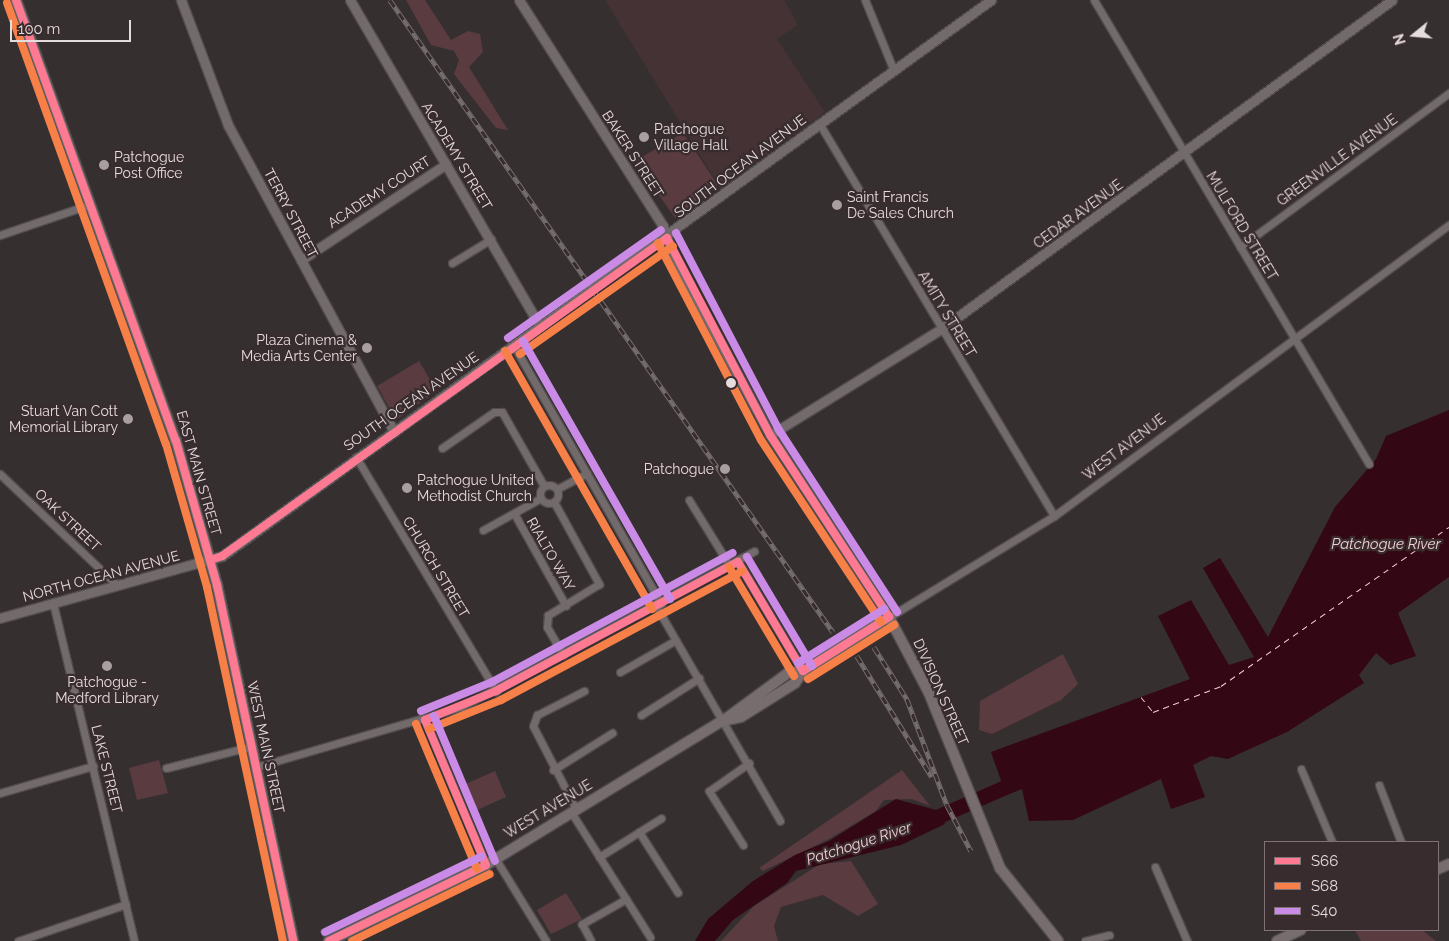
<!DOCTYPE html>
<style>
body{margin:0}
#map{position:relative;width:1449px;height:941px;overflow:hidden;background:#362f30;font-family:Raleway,sans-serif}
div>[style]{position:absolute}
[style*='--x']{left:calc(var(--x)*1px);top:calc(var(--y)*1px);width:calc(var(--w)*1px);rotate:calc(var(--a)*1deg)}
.built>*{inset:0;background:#443234}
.green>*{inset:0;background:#593b40}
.water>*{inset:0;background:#330714}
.river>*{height:15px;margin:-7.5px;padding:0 7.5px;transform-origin:7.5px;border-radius:7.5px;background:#330714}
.ferry>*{height:1px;margin-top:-0.5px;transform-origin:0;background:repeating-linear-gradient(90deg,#f4ced3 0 6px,transparent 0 11px)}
.roads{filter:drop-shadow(1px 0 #514c4d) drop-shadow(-1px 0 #514c4d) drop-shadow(0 1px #514c4d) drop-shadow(0 -1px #514c4d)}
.minor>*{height:7px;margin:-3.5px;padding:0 3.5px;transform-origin:3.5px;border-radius:3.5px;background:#736a6c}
.minor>.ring{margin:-3.5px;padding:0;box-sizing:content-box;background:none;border:7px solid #736a6c;border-radius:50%}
.tertiary>*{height:9px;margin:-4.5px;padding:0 4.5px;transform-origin:4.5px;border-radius:4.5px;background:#736a6c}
.secondary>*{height:10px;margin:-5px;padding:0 5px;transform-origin:5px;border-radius:5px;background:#776c6e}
.primary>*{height:10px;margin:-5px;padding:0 5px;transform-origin:5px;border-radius:5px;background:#766b6c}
.rail>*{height:4.5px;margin-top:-2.25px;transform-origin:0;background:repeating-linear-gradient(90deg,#392c2e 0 8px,#756d6f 0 16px);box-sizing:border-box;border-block:1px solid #756d6f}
.bus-1>*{height:8px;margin:-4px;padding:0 4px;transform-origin:4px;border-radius:4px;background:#fe7a93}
.bus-2>*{height:8px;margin:-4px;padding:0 4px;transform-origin:4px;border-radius:4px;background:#f78048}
.bus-3>*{height:8px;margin:-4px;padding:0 4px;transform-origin:4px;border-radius:4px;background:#ca8be6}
.dots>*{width:14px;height:14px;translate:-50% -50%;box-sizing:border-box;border:2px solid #392c2e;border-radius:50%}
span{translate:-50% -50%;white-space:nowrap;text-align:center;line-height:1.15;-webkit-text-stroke:4.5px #392c2e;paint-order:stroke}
.poi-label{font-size:14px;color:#e5dcdd}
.left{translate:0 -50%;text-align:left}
.right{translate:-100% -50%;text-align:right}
.street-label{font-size:14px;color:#e5dcdd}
.water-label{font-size:15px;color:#f4ced3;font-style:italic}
.legend{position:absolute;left:1264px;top:841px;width:175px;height:90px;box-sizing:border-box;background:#392c2e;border:1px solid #7e7274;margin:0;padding:6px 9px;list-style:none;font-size:15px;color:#e5dcdd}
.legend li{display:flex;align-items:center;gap:10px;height:25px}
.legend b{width:25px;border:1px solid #7e7274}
.north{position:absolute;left:1389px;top:10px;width:50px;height:50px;-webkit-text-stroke:4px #392c2e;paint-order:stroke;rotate:253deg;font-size:14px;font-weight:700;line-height:20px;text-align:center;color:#e5dcdd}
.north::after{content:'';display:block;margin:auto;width:18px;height:22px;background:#e5dcdd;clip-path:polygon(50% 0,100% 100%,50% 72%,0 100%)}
.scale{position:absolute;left:10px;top:20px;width:121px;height:22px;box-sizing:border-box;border:2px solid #e5dcdd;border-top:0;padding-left:6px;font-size:15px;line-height:18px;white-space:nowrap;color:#e5dcdd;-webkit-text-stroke:4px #392c2e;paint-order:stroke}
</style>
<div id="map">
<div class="built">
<div style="clip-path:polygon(605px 0,784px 0,798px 25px,777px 39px,825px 112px,721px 189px)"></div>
</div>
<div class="green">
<div style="clip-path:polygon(406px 0,425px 0,451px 40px,468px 31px,480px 34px,483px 52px,469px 67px,508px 130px,496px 128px,454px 74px,459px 60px,454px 51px,431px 45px)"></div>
<div style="clip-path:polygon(683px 133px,718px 185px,675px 218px,635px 161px)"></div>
<div style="clip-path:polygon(419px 361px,437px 391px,396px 420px,377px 386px)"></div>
<div style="clip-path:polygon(1063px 654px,1078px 684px,1061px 700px,992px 734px,979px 730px,980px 701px)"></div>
<div style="clip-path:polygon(159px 760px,168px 793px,137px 800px,129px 768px)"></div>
<div style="clip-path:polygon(902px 770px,930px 806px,912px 799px,884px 800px,876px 811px,829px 839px,763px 871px,759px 868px)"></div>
<div style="clip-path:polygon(495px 771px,506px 797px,473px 812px,461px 786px)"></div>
<div style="clip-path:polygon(851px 861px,878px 904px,858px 916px,823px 895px,781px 907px,774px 926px,778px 941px,721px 941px,754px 906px,820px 864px)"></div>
<div style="clip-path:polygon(566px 893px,582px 919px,551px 934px,537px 910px)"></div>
<div style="clip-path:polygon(1355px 930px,1422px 930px,1436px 941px,1361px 941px)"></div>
</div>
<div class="water">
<div style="clip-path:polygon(1449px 410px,1449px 577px,1398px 613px,1416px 656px,1390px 665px,1376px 653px,1359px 675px,1364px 683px,1287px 732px,1228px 759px,1211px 756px,1193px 765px,1205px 797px,1171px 809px,1161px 779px,1073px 820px,1029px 821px,1022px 789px,1006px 795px,991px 752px,1190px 679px,1158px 616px,1191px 600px,1229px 665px,1254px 657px,1203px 568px,1220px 558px,1268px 637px,1335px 507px,1376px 459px,1386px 436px)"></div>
<div style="clip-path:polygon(896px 799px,940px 811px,945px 824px,901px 845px,796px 871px,787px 883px,733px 920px,715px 941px,695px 941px,708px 919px,753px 881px,795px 855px,829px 841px)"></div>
</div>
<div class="river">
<div style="--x:923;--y:823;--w:107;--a:-23.7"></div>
</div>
<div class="ferry">
<div style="--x:1141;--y:697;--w:19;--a:51"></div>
<div style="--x:1153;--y:712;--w:73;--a:-20.9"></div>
<div style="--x:1221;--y:686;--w:278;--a:-34.9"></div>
</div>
<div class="roads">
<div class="minor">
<div style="--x:865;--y:0;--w:77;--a:67.8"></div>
<div style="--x:1094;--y:0;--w:539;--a:59.35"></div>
<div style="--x:819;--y:123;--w:458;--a:59.1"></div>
<div style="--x:0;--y:235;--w:93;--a:-18.8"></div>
<div style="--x:1240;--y:247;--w:260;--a:-36.4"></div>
<div style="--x:452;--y:263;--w:46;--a:-31.6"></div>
<div style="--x:514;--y:346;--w:297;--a:60.3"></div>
<div style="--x:442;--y:448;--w:63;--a:-34.7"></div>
<div style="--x:494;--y:412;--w:8;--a:0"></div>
<div style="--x:502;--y:412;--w:85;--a:60.4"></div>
<div style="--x:356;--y:457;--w:273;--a:59.1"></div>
<div style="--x:0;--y:474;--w:161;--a:43.5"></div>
<div class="ring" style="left:540px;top:485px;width:11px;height:11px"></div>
<div style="--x:557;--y:489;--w:34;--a:-28"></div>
<div style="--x:689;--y:500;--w:78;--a:58.2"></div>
<div style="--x:554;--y:502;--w:94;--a:61.2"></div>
<div style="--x:599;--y:584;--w:60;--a:148.7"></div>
<div style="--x:548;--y:615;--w:12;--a:95"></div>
<div style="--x:547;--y:627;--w:32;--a:60"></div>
<div style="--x:515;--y:515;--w:104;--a:60.7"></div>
<div style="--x:483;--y:530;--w:66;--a:-28.9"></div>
<div style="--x:738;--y:562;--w:127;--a:59.2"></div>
<div style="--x:53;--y:603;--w:348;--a:76.5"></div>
<div style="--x:656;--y:606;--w:248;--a:60"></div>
<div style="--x:889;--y:617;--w:193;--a:-31.5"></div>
<div style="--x:1054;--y:516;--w:491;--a:-36.4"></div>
<div style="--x:620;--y:672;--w:64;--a:-29.7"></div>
<div style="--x:641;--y:715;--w:69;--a:-32.5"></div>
<div style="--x:425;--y:720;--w:157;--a:67.2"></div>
<div style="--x:256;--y:767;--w:214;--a:-16.3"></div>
<div style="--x:461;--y:707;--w:332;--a:-28"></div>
<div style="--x:166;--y:768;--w:89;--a:-14.3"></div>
<div style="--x:1301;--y:769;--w:79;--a:67"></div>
<div style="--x:553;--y:770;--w:70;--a:-32.1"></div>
<div style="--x:1379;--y:785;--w:61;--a:68.9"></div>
<div style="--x:0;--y:793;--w:97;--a:-16.2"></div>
<div style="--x:576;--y:809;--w:93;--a:-117.4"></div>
<div style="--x:533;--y:726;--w:12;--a:-70"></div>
<div style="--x:537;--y:715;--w:53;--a:-27.1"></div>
<div style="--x:571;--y:812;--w:103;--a:57.7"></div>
<div style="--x:626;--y:899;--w:51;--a:150.4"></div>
<div style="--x:582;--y:924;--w:19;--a:62"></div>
<div style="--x:639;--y:832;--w:26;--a:-32"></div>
<div style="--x:743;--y:845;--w:64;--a:-122.2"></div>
<div style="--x:709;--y:791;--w:49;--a:-35"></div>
<div style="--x:599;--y:857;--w:47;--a:-32"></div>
<div style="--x:639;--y:832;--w:72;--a:57.4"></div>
<div style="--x:495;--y:858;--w:97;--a:58.4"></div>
<div style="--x:1155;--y:867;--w:81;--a:66.6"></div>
<div style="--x:626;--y:899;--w:45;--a:57.7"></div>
<div style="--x:18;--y:941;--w:114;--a:-18.9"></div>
<div style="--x:1085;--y:941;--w:25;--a:-14"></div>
</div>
<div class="tertiary">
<div style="--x:181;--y:0;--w:134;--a:69.4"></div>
<div style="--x:228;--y:125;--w:349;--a:61.6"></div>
<div style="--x:350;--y:0;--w:377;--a:59.8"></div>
<div style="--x:519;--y:0;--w:268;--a:57.5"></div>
<div style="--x:663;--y:226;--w:32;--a:72"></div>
<div style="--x:673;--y:256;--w:204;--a:61.5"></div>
<div style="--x:770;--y:435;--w:217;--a:56.8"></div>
<div style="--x:301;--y:260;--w:174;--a:-33.5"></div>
<div style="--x:770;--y:435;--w:201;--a:-31.8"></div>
<div style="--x:941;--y:329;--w:558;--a:-36.11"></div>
<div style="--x:0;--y:618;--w:230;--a:-15.6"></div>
<div style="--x:222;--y:556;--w:949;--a:-35.87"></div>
</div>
<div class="secondary">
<div style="--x:728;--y:720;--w:13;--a:-13"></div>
<div style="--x:741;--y:717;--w:64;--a:-32.2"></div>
<div style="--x:795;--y:683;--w:14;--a:-56"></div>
<div style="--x:1438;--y:869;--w:12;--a:-24"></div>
<div style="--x:329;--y:941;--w:174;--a:-25.8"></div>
<div style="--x:486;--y:865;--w:279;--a:-31.4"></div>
<div style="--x:724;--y:720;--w:79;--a:-36.3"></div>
<div style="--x:788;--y:673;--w:15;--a:-8"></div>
<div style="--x:803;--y:671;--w:102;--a:-32.1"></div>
<div style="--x:889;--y:617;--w:86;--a:62.2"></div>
<div style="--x:929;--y:693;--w:189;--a:67.9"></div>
<div style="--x:1000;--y:868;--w:93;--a:51.5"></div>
<div style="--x:1277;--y:941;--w:26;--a:-25"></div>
</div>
<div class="primary">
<div style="--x:16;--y:0;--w:469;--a:70.1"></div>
<div style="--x:176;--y:441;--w:150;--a:74.1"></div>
<div style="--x:217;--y:585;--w:364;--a:77.9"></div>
</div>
</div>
<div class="rail">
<div style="--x:390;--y:0;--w:772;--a:54.97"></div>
<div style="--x:874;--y:647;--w:62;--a:57.6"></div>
<div style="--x:907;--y:699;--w:113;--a:69.3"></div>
<div style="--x:947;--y:805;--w:52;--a:62.4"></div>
<div style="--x:857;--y:656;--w:142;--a:58.2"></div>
</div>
<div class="bus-1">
<div style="--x:16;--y:0;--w:469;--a:70.1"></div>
<div style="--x:176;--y:441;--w:150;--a:74.1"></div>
<div style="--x:217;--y:585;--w:364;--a:77.9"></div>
<div style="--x:667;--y:238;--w:222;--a:62.4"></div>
<div style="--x:770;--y:435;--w:217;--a:56.8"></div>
<div style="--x:210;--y:560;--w:13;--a:-18"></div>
<div style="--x:222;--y:556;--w:547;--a:-35.55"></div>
<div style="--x:738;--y:562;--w:127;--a:59.2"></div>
<div style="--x:803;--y:671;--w:102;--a:-32.1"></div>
<div style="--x:425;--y:720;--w:77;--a:-22.2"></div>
<div style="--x:496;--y:691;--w:274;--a:-28.1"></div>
<div style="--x:425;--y:720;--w:157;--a:67.2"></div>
<div style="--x:329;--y:941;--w:174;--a:-25.8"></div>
</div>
<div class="bus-2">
<div style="--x:7;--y:3;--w:469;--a:70.2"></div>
<div style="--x:166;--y:444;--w:149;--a:74"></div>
<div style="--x:207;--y:587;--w:362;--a:77.9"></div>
<div style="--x:658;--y:243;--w:222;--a:62.4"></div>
<div style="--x:761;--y:440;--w:218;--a:56.6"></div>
<div style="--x:505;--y:351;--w:297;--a:60.3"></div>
<div style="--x:520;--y:354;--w:187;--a:-35.2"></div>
<div style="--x:729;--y:567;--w:127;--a:59.2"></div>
<div style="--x:808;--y:679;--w:102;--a:-32.1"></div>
<div style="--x:416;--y:724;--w:157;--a:67.2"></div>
<div style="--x:429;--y:729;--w:78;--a:-21.9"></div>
<div style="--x:501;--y:700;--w:274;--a:-28.1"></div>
<div style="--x:352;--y:941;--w:153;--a:-25.9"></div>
</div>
<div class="bus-3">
<div style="--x:676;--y:233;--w:222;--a:62.4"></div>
<div style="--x:779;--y:430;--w:217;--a:57"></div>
<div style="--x:508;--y:338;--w:187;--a:-35.2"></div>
<div style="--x:523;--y:341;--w:297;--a:60.3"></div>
<div style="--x:747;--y:557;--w:127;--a:59.2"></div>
<div style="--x:798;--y:663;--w:102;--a:-32.1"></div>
<div style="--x:421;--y:711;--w:77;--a:-22.2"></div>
<div style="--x:492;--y:682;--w:273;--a:-28.2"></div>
<div style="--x:434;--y:716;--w:157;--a:67.2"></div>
<div style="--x:325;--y:932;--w:174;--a:-25.8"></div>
</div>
<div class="dots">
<div style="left:644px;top:137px;background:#a89fa0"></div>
<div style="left:104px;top:165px;background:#a89fa0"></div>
<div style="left:837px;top:205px;background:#a89fa0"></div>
<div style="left:367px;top:348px;background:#a89fa0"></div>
<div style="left:731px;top:383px;background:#e5dcdd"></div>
<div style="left:128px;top:419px;background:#a89fa0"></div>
<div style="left:725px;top:469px;background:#a89fa0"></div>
<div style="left:407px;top:488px;background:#a89fa0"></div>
<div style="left:107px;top:666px;background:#a89fa0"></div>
</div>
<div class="poi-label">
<span class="left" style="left:654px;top:137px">Patchogue<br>Village Hall</span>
<span class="left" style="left:114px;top:165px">Patchogue<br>Post Office</span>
<span class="left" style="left:847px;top:205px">Saint Francis<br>De Sales Church</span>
<span class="right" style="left:357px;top:348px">Plaza Cinema &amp;<br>Media Arts Center</span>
<span class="right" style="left:118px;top:419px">Stuart Van Cott<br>Memorial Library</span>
<span class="right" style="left:714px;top:469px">Patchogue</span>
<span class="left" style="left:417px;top:488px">Patchogue United<br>Methodist Church</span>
<span style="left:107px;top:690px">Patchogue -<br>Medford Library</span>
</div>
<div class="street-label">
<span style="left:633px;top:154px;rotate:57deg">BAKER STREET</span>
<span style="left:457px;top:156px;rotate:59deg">ACADEMY STREET</span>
<span style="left:1337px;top:160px;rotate:-36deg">GREENVILLE AVENUE</span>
<span style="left:740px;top:166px;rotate:-37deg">SOUTH OCEAN AVENUE</span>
<span style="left:379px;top:192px;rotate:-33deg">ACADEMY COURT</span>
<span style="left:291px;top:213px;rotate:62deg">TERRY STREET</span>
<span style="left:1078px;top:214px;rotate:-36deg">CEDAR AVENUE</span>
<span style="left:1242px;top:226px;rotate:59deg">MULFORD STREET</span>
<span style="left:947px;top:314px;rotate:59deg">AMITY STREET</span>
<span style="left:411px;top:401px;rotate:-35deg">SOUTH OCEAN AVENUE</span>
<span style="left:1124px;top:447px;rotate:-37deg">WEST AVENUE</span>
<span style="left:199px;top:473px;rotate:74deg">EAST MAIN STREET</span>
<span style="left:68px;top:520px;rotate:43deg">OAK STREET</span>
<span style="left:551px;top:554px;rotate:60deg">RIALTO WAY</span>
<span style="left:436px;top:567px;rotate:59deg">CHURCH STREET</span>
<span style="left:101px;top:576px;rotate:-15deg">NORTH OCEAN AVENUE</span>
<span style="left:941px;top:692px;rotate:66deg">DIVISION STREET</span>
<span style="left:266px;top:747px;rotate:78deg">WEST MAIN STREET</span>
<span style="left:107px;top:769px;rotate:76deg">LAKE STREET</span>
<span style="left:548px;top:809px;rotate:-31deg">WEST AVENUE</span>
</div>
<div class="water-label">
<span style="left:1386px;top:545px">Patchogue River</span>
<span style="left:859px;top:844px;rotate:-18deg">Patchogue River</span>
</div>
<ul class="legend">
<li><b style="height:6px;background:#fe7a93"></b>S66</li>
<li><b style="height:6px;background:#f78048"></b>S68</li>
<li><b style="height:6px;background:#ca8be6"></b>S40</li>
</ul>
<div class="north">N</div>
<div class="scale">100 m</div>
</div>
